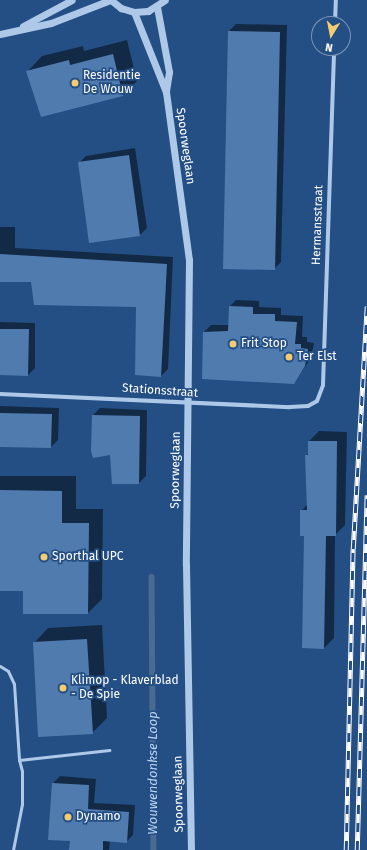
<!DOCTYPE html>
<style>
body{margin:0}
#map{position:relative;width:367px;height:850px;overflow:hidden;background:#244f85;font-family:"Fira Sans",sans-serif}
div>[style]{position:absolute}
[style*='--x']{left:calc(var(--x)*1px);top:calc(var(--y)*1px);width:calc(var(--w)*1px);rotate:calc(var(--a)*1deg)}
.shadow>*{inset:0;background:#0007}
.stream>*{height:5.5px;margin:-2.75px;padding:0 2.75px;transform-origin:2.75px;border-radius:2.75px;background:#4b6a91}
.building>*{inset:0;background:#507baf}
.service>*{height:3px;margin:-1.5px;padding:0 1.5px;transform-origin:1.5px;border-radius:1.5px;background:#aec9e8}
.minor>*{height:4px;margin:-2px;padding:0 2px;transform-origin:2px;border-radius:2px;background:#aec9e8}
.tertiary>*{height:7px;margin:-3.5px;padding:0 3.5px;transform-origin:3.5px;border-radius:3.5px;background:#aec9e8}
.rail>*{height:4.5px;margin-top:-2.25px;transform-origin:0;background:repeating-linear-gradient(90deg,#244f85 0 9px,#fff 0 18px);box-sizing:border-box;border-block:1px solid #fff}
.dots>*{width:11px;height:11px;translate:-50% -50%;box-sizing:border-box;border:2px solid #244f85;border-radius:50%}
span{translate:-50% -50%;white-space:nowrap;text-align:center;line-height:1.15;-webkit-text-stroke:3.5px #244f85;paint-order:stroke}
.poi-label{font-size:12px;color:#fff}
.left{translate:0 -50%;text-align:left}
.street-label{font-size:12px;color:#fff}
.water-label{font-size:13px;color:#bad3f0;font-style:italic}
.north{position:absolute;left:311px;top:16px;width:40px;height:40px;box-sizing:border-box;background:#244f85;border:1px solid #7c95b6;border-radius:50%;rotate:190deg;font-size:11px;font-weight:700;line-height:16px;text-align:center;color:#fff}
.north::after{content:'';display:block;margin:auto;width:14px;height:18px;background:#f3cc72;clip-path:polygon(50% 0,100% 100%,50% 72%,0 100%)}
</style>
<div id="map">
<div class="shadow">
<div style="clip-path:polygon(236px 24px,287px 25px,281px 262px,274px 269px,229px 31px)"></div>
<div style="clip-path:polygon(127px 40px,137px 81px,123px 95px,28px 71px,42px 56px,83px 46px,84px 51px)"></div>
<div style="clip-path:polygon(135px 148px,147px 228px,140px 235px,79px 163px,86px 156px)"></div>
<div style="clip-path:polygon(0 227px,15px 227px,15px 248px,173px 257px,168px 369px,161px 376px,137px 306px,32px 281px,0 281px)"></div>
<div style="clip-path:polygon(236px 300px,259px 301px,259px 307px,281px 308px,281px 315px,303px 316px,302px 337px,307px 337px,307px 342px,314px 343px,311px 358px,294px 383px,204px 332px,211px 325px,229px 325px,230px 306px)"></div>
<div style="clip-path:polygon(0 322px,35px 323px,35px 368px,28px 375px,0 374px)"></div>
<div style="clip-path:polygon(0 406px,59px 408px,58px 440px,51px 447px,0 446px)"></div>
<div style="clip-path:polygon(100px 408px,147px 410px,146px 476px,139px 483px,111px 454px,93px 415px)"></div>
<div style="clip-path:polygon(319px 431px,347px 432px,345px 525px,335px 535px,334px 638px,324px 648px,301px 511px,308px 504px,306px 456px,309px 453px,309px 441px)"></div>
<div style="clip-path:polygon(0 476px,76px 476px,76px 509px,103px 509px,102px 599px,88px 613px,24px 590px,0 590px)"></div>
<div style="clip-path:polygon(102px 625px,107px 718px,92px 733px,34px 643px,48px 628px)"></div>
<div style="clip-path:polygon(60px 776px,96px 779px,94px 803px,135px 805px,133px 835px,126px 842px,110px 841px,109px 850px,70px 850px,71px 840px,53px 783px)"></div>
</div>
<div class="stream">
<div style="--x:152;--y:577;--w:273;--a:89.6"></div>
</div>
<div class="building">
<div style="clip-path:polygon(228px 31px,280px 32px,275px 270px,223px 269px)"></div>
<div style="clip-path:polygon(113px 54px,123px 96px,41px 117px,26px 71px,69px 60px,70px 65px)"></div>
<div style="clip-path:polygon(129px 155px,140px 236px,89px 243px,78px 162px)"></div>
<div style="clip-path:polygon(0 254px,167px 264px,161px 377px,135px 375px,136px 307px,34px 305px,31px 282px,0 282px)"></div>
<div style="clip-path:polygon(229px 306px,253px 307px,253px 314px,275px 314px,275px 321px,297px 322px,295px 344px,301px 344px,301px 348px,308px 349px,305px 366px,294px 384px,202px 379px,203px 332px,228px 331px)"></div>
<div style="clip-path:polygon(0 329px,29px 329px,28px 376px,0 375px)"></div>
<div style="clip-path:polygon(0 413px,52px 414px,51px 448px,0 447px)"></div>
<div style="clip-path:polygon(92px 415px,140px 416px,139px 484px,112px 484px,110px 455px,93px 458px,91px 451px)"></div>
<div style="clip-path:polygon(308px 441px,337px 441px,336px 536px,326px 536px,324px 649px,302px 648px,304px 536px,300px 536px,300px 510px,307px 510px,305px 455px,308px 455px)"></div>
<div style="clip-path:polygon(0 490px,62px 491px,62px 523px,89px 523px,88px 614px,23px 614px,23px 591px,0 591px)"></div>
<div style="clip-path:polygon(87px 639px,93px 734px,38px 737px,33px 642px)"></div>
<div style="clip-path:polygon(52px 783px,89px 785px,88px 809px,129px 812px,127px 843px,103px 841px,103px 850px,69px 850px,70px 841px,48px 840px)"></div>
</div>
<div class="service">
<div style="--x:0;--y:666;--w:9;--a:32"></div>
<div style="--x:8;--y:671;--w:14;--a:65"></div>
<div style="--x:14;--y:684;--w:76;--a:86.2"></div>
<div style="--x:13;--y:850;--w:47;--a:-78.9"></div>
<div style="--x:22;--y:804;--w:33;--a:-90"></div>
<div style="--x:22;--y:771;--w:11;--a:-105"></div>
<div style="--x:19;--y:760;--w:91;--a:-6.3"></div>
</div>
<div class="minor">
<div style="--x:335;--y:24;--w:24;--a:-88"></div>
<div style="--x:0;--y:394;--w:290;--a:2.6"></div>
<div style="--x:290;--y:407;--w:18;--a:-3"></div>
<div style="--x:308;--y:406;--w:10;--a:-29"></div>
<div style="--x:317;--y:401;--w:17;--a:-69"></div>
<div style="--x:323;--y:385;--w:337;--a:-88.1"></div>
</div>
<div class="tertiary">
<div style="--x:111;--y:0;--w:13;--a:39"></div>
<div style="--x:121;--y:8;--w:14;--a:17"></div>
<div style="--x:134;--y:12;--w:14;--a:-4"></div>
<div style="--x:148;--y:11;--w:20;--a:-33"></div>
<div style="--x:157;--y:7;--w:66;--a:79.5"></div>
<div style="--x:169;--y:72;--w:20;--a:99"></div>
<div style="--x:166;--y:92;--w:170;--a:82.2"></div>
<div style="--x:189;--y:260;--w:305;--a:90.6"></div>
<div style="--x:186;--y:565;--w:285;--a:89"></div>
<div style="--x:134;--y:12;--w:86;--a:68.2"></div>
<div style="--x:23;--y:26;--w:55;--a:-28"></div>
<div style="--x:0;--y:34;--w:52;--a:-12.2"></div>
<div style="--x:51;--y:23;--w:63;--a:-21.3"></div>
</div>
<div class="rail">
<div style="--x:346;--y:850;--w:301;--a:-88.7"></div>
<div style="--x:353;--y:549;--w:243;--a:-86.7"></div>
<div style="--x:357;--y:850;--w:355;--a:-88.4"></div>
</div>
<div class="dots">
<div style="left:75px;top:83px;background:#f3cc72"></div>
<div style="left:233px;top:344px;background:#f3cc72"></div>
<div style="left:289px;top:357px;background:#f3cc72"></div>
<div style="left:44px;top:557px;background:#f3cc72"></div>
<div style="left:63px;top:688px;background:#f3cc72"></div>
<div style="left:68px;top:817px;background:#f3cc72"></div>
</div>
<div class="poi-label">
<span class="left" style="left:83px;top:83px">Residentie<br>De Wouw</span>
<span class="left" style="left:241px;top:344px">Frit Stop</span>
<span class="left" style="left:297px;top:357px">Ter Elst</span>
<span class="left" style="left:52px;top:557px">Sporthal UPC</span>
<span class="left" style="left:71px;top:688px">Klimop - Klaverblad<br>- De Spie</span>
<span class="left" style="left:76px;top:817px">Dynamo</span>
</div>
<div class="street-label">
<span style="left:185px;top:146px;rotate:82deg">Spoorweglaan</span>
<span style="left:318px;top:225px;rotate:-88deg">Hermansstraat</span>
<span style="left:160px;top:391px;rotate:4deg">Stationsstraat</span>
<span style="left:176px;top:470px;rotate:-89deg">Spoorweglaan</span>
<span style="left:179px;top:794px;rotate:-91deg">Spoorweglaan</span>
</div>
<div class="water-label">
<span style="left:153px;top:773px;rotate:-90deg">Wouwendonkse Loop</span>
</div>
<div class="north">N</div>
</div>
